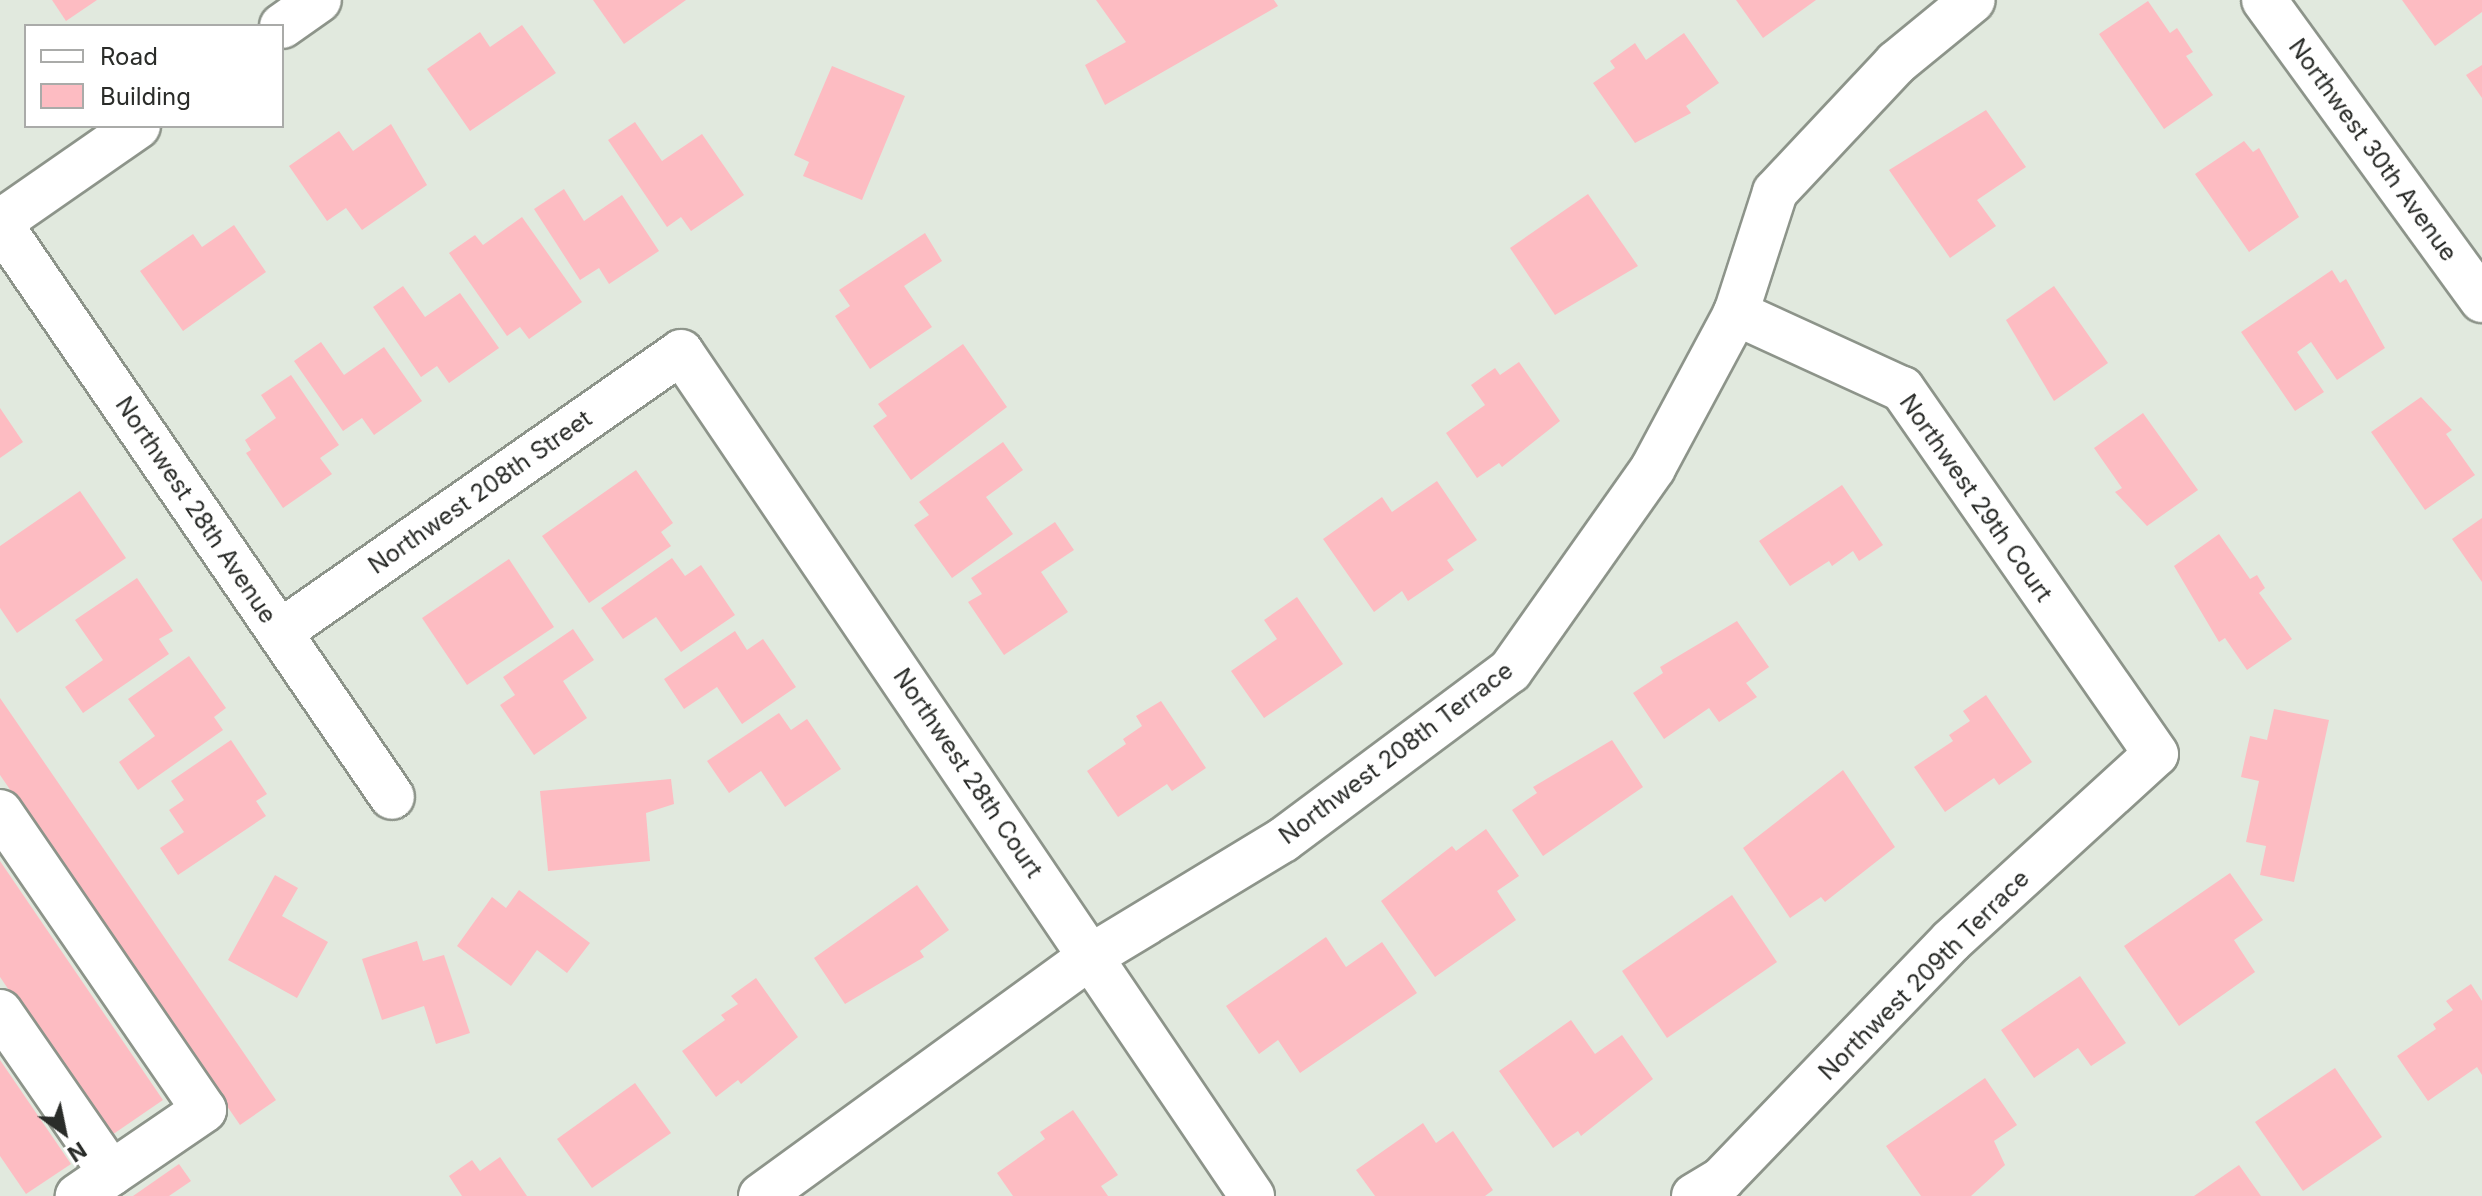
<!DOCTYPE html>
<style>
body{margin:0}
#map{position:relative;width:2482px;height:1196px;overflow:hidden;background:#e1e9de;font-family:Inter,sans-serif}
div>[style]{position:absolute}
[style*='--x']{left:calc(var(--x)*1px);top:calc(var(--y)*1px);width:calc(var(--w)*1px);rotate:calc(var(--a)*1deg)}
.building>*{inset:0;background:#fdbcc2}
.roads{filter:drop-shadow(2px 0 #8d948a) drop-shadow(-2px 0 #8d948a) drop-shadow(0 2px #8d948a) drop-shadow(0 -2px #8d948a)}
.minor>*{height:44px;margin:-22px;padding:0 22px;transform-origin:22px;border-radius:22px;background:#fff}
span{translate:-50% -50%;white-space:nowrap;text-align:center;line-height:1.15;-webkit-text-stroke:7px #fff;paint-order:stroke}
.street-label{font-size:24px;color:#2a2c29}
.legend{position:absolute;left:24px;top:24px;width:260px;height:104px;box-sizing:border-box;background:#fff;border:2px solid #aaaba9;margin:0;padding:10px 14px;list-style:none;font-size:24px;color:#2a2c29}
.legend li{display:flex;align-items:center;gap:16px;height:40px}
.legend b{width:40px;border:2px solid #aaaba9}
.north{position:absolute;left:24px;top:1092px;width:80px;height:80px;-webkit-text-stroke:6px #fff;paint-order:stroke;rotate:147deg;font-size:22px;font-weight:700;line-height:32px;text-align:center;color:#2a2c29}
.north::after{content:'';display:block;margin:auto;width:28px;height:36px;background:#2a2c29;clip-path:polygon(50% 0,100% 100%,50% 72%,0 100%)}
</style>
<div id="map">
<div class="building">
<div style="clip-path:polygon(52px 0,97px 0,66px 21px)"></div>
<div style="clip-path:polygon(593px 0,686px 0,624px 44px)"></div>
<div style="clip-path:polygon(1096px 0,1274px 0,1278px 6px,1105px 105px,1085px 65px,1126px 42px)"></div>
<div style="clip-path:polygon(1736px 0,1816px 0,1763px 38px)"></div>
<div style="clip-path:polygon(2402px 0,2482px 0,2482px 12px,2435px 46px)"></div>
<div style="clip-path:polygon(2148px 1px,2170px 33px,2177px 28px,2193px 52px,2186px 56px,2213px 95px,2164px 129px,2099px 34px)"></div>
<div style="clip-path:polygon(522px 25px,556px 73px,470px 131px,427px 69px,480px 32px,490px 47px)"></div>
<div style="clip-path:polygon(1684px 33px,1719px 83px,1686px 106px,1691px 113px,1635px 143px,1593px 83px,1615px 68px,1610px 61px,1635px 43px,1646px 60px)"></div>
<div style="clip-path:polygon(2482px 65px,2482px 98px,2466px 75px)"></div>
<div style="clip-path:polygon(832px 66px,905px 96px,862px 200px,803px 176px,809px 162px,794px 155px)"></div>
<div style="clip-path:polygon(1986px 110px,2026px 167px,1977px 200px,1996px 226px,1950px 258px,1889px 170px)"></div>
<div style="clip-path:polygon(635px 122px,662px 161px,702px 134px,744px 195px,691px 231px,681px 217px,667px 227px,608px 140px)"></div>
<div style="clip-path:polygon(391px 124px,427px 185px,362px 230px,346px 208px,327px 221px,289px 166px,339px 131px,353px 151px)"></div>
<div style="clip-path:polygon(2244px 141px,2253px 152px,2259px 148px,2299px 217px,2249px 252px,2195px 174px)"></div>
<div style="clip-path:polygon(564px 189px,584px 221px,622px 195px,659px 251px,609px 284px,599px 268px,580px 280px,534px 209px)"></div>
<div style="clip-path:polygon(1588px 194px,1638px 266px,1555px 315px,1510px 248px)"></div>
<div style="clip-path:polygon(522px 217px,582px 302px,529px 339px,520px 327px,507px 336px,449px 253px,475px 235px,483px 245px)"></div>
<div style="clip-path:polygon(234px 225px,266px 272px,183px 331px,140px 271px,193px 234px,202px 247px)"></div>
<div style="clip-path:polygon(925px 233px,942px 261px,904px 286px,932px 327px,870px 369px,835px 316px,850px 306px,839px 290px)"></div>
<div style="clip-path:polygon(2332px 270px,2340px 283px,2346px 279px,2385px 348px,2337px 380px,2311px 342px,2297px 352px,2324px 392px,2295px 411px,2241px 332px)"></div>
<div style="clip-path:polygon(403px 286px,425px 317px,460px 293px,499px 348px,449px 383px,437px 366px,421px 377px,373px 307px)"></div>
<div style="clip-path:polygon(2054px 286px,2108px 363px,2054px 401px,2006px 320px)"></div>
<div style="clip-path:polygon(321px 342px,344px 375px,384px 347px,422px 401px,374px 435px,362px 418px,343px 431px,294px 361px)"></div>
<div style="clip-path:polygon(963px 344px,1007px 407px,911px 480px,873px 426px,887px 416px,878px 404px)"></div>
<div style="clip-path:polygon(1519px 362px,1560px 421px,1502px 467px,1499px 463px,1477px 478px,1446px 433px,1485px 405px,1471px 385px,1495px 368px,1500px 375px)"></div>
<div style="clip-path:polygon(291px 375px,339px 445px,320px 458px,332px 474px,283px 508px,246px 453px,251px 450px,245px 440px,276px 418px,261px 395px)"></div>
<div style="clip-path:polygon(2421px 397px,2452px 430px,2446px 434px,2475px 475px,2425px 510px,2371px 432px)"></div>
<div style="clip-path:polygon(0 408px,23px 442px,0 458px)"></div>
<div style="clip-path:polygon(2143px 413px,2198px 490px,2147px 526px,2115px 492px,2122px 488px,2094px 448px)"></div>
<div style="clip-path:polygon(1003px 442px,1023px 470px,986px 497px,1013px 534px,952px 578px,914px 525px,929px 515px,919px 502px)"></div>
<div style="clip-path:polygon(636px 470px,673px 523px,661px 532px,671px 546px,589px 603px,542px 536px)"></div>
<div style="clip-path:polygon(1437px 481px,1477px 540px,1447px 560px,1454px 570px,1408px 601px,1402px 591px,1374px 612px,1323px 539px,1382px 497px,1392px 512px)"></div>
<div style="clip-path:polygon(1842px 485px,1883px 545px,1859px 561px,1853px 551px,1832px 566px,1829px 561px,1790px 586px,1759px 541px)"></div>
<div style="clip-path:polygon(80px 491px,126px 558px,17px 633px,0 608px,0 546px)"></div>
<div style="clip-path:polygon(2482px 518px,2482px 582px,2452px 539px)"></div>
<div style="clip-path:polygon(1055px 522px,1074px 550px,1041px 572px,1068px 612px,1004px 655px,968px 602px,982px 594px,971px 578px)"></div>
<div style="clip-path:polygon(2219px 534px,2250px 579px,2257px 575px,2265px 588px,2259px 593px,2292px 639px,2247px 670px,2225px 638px,2219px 642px,2174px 566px)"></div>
<div style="clip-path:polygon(672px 558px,685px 576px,701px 565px,735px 615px,681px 652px,656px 617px,623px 639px,601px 608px)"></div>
<div style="clip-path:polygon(509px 559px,554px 627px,467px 685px,422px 618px)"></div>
<div style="clip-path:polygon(137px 578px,173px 631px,159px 639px,169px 654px,83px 713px,65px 687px,103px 660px,75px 620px)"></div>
<div style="clip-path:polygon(1297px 597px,1343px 664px,1264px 718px,1231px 671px,1277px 639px,1264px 620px)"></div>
<div style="clip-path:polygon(1737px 621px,1769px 667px,1746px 683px,1757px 697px,1719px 722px,1709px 708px,1664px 739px,1633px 693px,1663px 673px,1660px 667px)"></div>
<div style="clip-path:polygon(573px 629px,594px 660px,563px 681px,587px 718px,534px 755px,500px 705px,515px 695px,503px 677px)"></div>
<div style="clip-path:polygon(735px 631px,747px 650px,763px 639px,796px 687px,742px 724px,717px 687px,684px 709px,664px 679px)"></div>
<div style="clip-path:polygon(189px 656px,226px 708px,214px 717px,223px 730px,138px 790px,119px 762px,155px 736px,128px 699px)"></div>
<div style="clip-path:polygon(1986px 695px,2032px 762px,1999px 785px,1994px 778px,1945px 812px,1914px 767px,1953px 741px,1949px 735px,1970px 721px,1963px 711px)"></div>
<div style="clip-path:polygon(0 698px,276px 1100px,240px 1125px,0 775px)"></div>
<div style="clip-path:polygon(1161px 701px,1206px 768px,1172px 791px,1167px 784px,1118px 817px,1087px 771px,1126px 744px,1123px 739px,1142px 726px,1136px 716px)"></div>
<div style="clip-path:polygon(2274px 709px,2329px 720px,2294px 882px,2260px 875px,2266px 846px,2246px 842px,2259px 781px,2241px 777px,2250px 736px,2267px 740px)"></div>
<div style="clip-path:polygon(779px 713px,791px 730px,807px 719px,841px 769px,785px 807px,761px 771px,729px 793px,707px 761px)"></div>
<div style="clip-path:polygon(231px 740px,267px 794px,256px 801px,266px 816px,178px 875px,160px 848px,184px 832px,169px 810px,184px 800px,171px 781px)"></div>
<div style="clip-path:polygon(1612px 740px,1643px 787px,1543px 856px,1512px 810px,1537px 793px,1533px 787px)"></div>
<div style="clip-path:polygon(1843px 770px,1895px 847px,1825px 902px,1821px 897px,1790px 918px,1743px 848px)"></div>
<div style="clip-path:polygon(671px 779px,674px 804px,646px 813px,650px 861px,548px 871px,540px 791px)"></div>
<div style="clip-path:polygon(1486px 829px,1519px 876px,1497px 891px,1516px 920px,1435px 977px,1381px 901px,1452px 846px,1456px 851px)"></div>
<div style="clip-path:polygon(0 861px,163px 1100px,109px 1137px,0 977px)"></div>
<div style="clip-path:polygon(2230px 873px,2263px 920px,2234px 940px,2255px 972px,2179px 1026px,2124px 946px)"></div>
<div style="clip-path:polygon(275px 875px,298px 888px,282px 916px,328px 942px,297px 998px,228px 960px)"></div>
<div style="clip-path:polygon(917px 885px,949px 930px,920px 951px,924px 957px,845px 1004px,814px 958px)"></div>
<div style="clip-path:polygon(519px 890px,590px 943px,567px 973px,537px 950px,511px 986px,457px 946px,492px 897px,506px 908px)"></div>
<div style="clip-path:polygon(1732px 895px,1777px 962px,1667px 1038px,1622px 971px)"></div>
<div style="clip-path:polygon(1326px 937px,1346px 967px,1382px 942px,1417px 993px,1300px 1073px,1278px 1040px,1259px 1054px,1226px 1006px)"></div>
<div style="clip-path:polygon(417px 941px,423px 961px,444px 955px,470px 1033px,436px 1044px,424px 1006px,382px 1020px,362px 959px)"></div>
<div style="clip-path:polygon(2080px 976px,2126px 1043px,2091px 1066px,2078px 1048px,2034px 1078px,2001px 1030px)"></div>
<div style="clip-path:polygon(756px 978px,798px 1037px,741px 1084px,738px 1080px,716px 1097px,682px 1051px,725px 1020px,721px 1015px,738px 1004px,731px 996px)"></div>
<div style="clip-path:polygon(2471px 984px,2482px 1001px,2482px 1075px,2477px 1067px,2428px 1101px,2397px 1056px,2436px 1029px,2433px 1024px,2453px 1010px,2446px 1001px)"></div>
<div style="clip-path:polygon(1571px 1020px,1595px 1054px,1622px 1035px,1653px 1079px,1581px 1136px,1578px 1131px,1553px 1148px,1499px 1071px)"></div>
<div style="clip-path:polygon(0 1060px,71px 1164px,26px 1194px,0 1156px)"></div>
<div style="clip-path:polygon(2335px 1068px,2382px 1137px,2303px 1191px,2255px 1122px)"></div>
<div style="clip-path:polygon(1985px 1078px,2017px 1125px,1994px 1141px,2005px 1165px,1971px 1196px,1921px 1196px,1886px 1146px)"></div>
<div style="clip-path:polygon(635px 1083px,671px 1133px,592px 1188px,557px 1139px)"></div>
<div style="clip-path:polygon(1073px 1110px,1118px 1175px,1101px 1186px,1108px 1196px,1013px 1196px,997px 1173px,1045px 1139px,1040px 1132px)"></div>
<div style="clip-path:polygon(1423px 1123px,1436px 1143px,1453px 1131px,1493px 1190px,1485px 1196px,1375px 1196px,1356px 1170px)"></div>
<div style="clip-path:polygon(500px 1157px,527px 1196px,462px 1196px,449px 1176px,472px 1160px,480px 1171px)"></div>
<div style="clip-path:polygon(179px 1164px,191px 1181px,169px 1196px,133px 1196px)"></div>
<div style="clip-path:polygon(2239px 1165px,2261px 1196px,2194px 1196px)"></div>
</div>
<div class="roads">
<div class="minor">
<div style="--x:2264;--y:0;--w:371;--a:54"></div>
<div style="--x:282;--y:26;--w:45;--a:-35.1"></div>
<div style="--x:0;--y:222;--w:168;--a:-34.8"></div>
<div style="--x:0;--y:224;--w:694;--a:55.62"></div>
<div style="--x:280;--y:632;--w:489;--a:-34.9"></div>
<div style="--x:681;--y:352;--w:1019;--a:55.92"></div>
<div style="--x:0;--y:812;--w:361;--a:55.6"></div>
<div style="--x:204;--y:1110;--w:153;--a:145.7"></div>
<div style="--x:0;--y:1012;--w:196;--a:55.4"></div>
<div style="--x:761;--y:1196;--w:410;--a:-36"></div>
<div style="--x:1093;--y:955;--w:222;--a:-31.2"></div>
<div style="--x:1283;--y:840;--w:283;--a:-36.7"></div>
<div style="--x:1510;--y:671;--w:248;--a:-54.8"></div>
<div style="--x:1653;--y:468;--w:176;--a:-61.8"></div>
<div style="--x:1736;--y:313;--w:127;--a:-72.1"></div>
<div style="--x:1775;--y:192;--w:177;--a:-46.8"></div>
<div style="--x:1896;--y:63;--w:99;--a:-39.3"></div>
<div style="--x:1694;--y:1196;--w:33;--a:-31"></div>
<div style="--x:1722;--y:1179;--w:330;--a:-46.1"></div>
<div style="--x:1951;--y:941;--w:277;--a:-42.4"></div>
<div style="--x:2156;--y:754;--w:445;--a:-124.8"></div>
<div style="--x:1902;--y:389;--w:183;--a:-155.4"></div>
</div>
</div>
<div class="street-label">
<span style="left:2373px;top:150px;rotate:54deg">Northwest 30th Avenue</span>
<span style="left:480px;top:492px;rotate:-35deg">Northwest 208th Street</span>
<span style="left:1976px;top:498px;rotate:55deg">Northwest 29th Court</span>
<span style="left:196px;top:510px;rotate:56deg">Northwest 28th Avenue</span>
<span style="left:1396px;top:753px;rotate:-37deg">Northwest 208th Terrace</span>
<span style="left:968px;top:773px;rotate:56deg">Northwest 28th Court</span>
<span style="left:1924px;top:975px;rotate:-45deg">Northwest 209th Terrace</span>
</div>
<ul class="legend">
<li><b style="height:10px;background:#fff"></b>Road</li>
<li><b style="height:22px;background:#fdbcc2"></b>Building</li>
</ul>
<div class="north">N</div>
</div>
